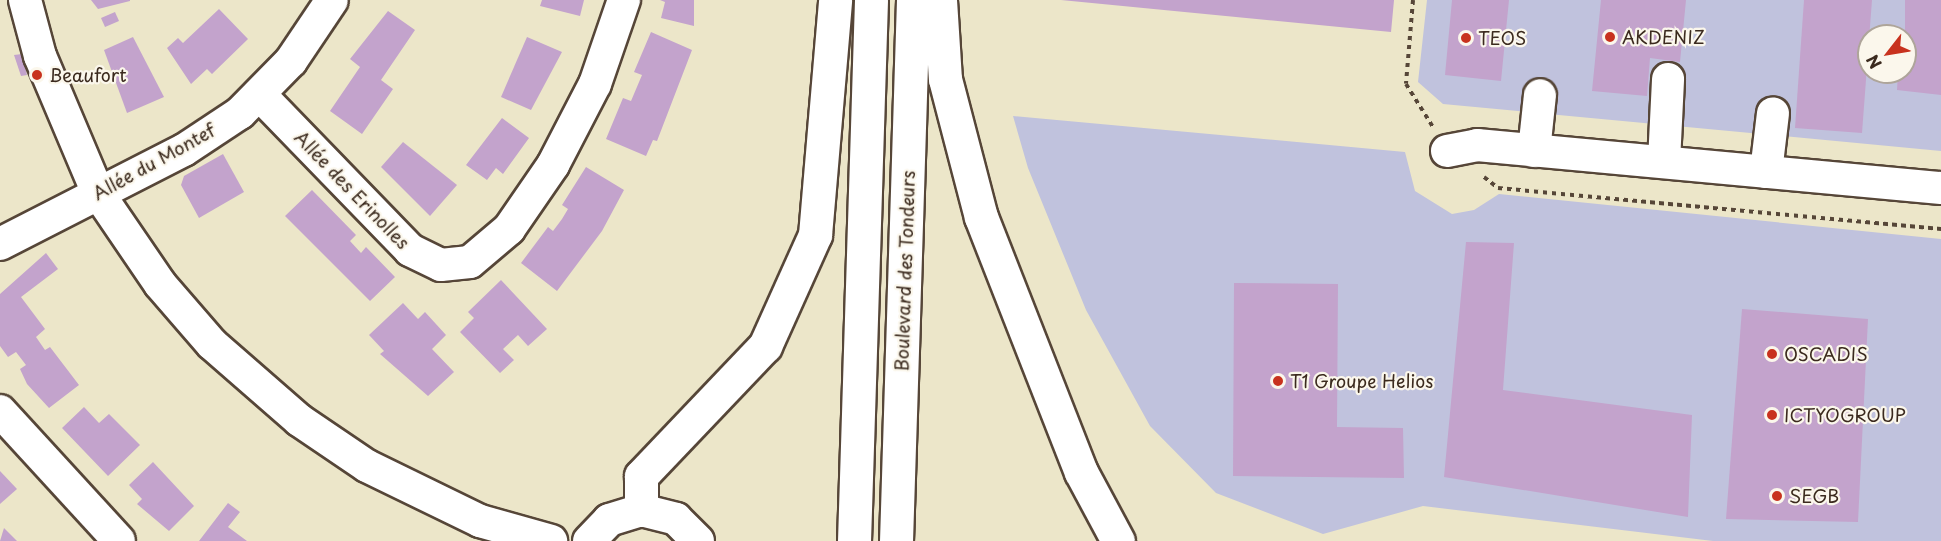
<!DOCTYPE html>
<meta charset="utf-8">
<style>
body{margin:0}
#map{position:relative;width:1941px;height:541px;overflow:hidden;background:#ece6c9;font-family:"Playpen Sans",sans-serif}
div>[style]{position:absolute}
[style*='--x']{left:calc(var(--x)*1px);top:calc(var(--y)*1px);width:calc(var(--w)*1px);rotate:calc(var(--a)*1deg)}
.industrial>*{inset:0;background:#c0c2dd}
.building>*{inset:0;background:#c3a3cc}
.path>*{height:4px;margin-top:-2px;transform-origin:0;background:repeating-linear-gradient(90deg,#564638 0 4.5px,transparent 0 9px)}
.roads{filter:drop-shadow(2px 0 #564638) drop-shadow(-2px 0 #564638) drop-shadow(0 2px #564638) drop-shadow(0 -2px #564638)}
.minor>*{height:32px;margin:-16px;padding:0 16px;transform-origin:16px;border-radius:16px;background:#fff}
.highway>*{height:33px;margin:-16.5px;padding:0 16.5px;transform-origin:16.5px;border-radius:16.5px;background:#fff}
.dots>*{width:16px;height:16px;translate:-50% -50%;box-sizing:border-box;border:3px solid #fbf7ec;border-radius:50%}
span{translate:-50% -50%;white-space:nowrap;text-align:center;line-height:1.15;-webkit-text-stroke:4.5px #fbf7ec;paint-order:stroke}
.poi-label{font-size:18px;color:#3b2a1e}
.left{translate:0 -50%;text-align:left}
.street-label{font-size:18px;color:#3b2a1e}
.north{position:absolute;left:1857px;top:24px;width:60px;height:60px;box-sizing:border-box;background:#fbf7ec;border:2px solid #aea59a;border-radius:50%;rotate:239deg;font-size:16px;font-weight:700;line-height:24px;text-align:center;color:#3b2a1e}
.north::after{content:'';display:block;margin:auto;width:21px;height:27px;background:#c8321e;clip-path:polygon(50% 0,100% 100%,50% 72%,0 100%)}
</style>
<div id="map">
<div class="industrial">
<div style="clip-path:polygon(evenodd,1427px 0,1941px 0,1941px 151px,1443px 104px,1418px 82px,1427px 0,1869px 36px,1905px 36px,1905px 72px,1869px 72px,1869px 36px)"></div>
<div style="clip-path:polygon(1013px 116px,1405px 152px,1415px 191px,1452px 214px,1474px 210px,1499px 194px,1941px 239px,1941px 541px,1713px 541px,1423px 506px,1323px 534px,1216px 493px,1150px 426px,1086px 310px,1028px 168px)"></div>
</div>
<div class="building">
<div style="clip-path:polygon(91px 0,130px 0,130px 1px,98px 9px)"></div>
<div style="clip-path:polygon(542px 0,584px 0,580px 16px,540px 6px)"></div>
<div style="clip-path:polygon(694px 0,694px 26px,661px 18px,665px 2px,660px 0)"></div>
<div style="clip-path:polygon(1061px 0,1394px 0,1391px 32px)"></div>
<div style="clip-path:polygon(1452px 0,1509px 0,1501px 81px,1445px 75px)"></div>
<div style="clip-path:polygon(1601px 0,1686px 0,1680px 62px,1650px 58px,1647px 96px,1592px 91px)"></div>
<div style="clip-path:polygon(1804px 0,1872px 0,1862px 133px,1795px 128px)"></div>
<div style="clip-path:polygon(1905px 0,1941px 0,1941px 95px,1897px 90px,1898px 72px,1905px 72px)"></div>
<div style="clip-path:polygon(219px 9px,248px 39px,212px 74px,207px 69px,191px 84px,167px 48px,178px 38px,183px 43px)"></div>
<div style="clip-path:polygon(388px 11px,415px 30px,381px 80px,393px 89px,362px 134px,330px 111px,360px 67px,350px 59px)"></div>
<div style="clip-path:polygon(115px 12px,119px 21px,105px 27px,101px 18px)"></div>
<div style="clip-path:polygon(651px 32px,692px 50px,657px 141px,653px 140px,646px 156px,606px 139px,623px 98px,631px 101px,642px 75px,634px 72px)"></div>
<div style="clip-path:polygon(133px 37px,164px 97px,127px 113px,104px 50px)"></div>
<div style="clip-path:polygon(527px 37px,562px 52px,531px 110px,501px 97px)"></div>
<div style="clip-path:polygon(22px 54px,27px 75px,21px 76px,14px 55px)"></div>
<div style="clip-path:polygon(502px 118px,529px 138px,503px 174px,496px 168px,487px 180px,466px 165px)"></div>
<div style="clip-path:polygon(403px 142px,457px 185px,430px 216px,381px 167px)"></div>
<div style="clip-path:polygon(223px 154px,244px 192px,199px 218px,181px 185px,184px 176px)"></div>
<div style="clip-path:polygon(586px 167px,624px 190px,602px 231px,557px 291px,521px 263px,548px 227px,553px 231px,562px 219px,568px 209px,562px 205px)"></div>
<div style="clip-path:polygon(312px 190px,356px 235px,350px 241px,361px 253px,366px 247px,395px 277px,370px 301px,285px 216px)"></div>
<div style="clip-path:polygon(1466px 242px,1514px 243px,1503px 390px,1692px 415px,1688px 517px,1444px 477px)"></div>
<div style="clip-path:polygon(46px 253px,58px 269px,21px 297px,45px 329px,36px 337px,45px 350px,50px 347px,79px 385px,49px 408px,27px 384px,20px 369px,26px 365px,16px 352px,8px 357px,0 346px,0 294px)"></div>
<div style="clip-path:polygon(501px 280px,547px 329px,528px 346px,518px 335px,503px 349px,514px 360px,500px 373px,460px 332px,474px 318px,468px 312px)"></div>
<div style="clip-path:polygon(1234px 283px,1338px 284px,1337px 427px,1403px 428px,1404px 478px,1233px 476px)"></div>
<div style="clip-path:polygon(403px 303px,418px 319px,425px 312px,446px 335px,432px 349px,454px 372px,428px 396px,380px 354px,384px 351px,369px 335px)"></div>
<div style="clip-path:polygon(1742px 309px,1868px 319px,1858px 522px,1726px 519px)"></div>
<div style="clip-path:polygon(84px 407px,99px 423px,109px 414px,140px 445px,108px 476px,62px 428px)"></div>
<div style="clip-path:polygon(153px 462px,194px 506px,169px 531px,137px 504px,142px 499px,129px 485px)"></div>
<div style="clip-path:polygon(0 471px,17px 489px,0 504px)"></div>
<div style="clip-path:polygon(228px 503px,240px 512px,228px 527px,247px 541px,199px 541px)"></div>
<div style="clip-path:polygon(4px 528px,17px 541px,0 541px)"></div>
</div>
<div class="path">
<div style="--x:1413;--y:0;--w:84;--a:94.8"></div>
<div style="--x:1406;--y:84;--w:51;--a:57.9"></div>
<div style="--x:1484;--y:177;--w:18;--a:38"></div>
<div style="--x:1498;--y:188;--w:445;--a:5.3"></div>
</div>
<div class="roads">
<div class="minor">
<div style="--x:25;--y:0;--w:58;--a:75"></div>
<div style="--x:40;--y:56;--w:149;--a:67.1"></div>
<div style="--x:98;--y:193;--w:110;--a:55.7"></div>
<div style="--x:160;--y:284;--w:79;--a:49.1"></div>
<div style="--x:212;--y:344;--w:116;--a:41.1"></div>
<div style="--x:299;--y:420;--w:82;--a:34.1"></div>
<div style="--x:367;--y:466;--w:126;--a:26"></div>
<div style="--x:480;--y:521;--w:74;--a:15.7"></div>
<div style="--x:260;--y:95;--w:216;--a:45.9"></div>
<div style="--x:410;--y:250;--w:34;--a:26"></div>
<div style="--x:441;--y:265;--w:29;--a:-6"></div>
<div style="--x:470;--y:262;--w:51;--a:-40.2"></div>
<div style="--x:509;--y:229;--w:78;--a:-55.5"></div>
<div style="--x:553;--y:165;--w:91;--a:-62.6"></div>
<div style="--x:595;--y:84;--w:89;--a:-71"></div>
<div style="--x:1447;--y:151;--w:31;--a:-11"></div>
<div style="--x:1477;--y:145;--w:466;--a:5.3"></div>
<div style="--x:1534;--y:151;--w:56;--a:-83.9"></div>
<div style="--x:1664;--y:162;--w:83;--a:-87.2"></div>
<div style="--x:1766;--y:172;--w:59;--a:-83.2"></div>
<div style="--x:0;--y:244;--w:207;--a:-27.1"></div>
<div style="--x:184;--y:150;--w:67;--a:-33.5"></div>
<div style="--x:240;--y:113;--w:73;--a:-45.6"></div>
<div style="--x:291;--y:61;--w:73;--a:-56.1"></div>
<div style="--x:0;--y:411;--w:176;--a:47.5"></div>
<div style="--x:589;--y:541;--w:29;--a:-46"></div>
<div style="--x:609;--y:520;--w:34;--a:-17"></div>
<div style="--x:641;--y:510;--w:36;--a:14"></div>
<div style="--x:676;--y:519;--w:31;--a:45"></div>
</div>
<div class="highway">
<div style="--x:940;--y:0;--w:79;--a:86.4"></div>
<div style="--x:945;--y:79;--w:143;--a:75.4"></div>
<div style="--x:981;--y:217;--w:274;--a:68.6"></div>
<div style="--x:1081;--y:472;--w:78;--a:61.8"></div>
<div style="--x:641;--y:510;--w:34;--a:-90"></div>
<div style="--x:641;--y:476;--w:180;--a:-46.4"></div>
<div style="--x:765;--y:346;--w:122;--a:-65.8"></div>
<div style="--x:815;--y:235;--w:236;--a:-85.1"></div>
<div style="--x:854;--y:541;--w:541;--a:-88.2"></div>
<div style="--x:896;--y:541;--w:541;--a:-88.2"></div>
</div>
</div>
<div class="dots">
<div style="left:1610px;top:37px;background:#c8321e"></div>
<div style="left:1466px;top:38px;background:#c8321e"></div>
<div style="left:37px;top:75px;background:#c8321e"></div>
<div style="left:1772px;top:354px;background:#c8321e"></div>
<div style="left:1278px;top:381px;background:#c8321e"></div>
<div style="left:1772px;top:415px;background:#c8321e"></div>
<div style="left:1777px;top:496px;background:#c8321e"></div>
</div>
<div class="poi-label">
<span class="left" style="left:1622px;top:37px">AKDENIZ</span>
<span class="left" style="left:1478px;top:38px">TEOS</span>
<span class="left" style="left:49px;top:75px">Beaufort</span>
<span class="left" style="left:1784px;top:354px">OSCADIS</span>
<span class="left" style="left:1290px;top:381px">T1 Groupe Helios</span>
<span class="left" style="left:1784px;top:415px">ICTYOGROUP</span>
<span class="left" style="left:1789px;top:496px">SEGB</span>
</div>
<div class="street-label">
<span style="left:154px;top:162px;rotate:-29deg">Allée du Montef</span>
<span style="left:352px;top:190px;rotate:46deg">Allée des Erinolles</span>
<span style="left:905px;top:271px;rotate:-88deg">Boulevard des Tondeurs</span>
</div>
<div class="north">N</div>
</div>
